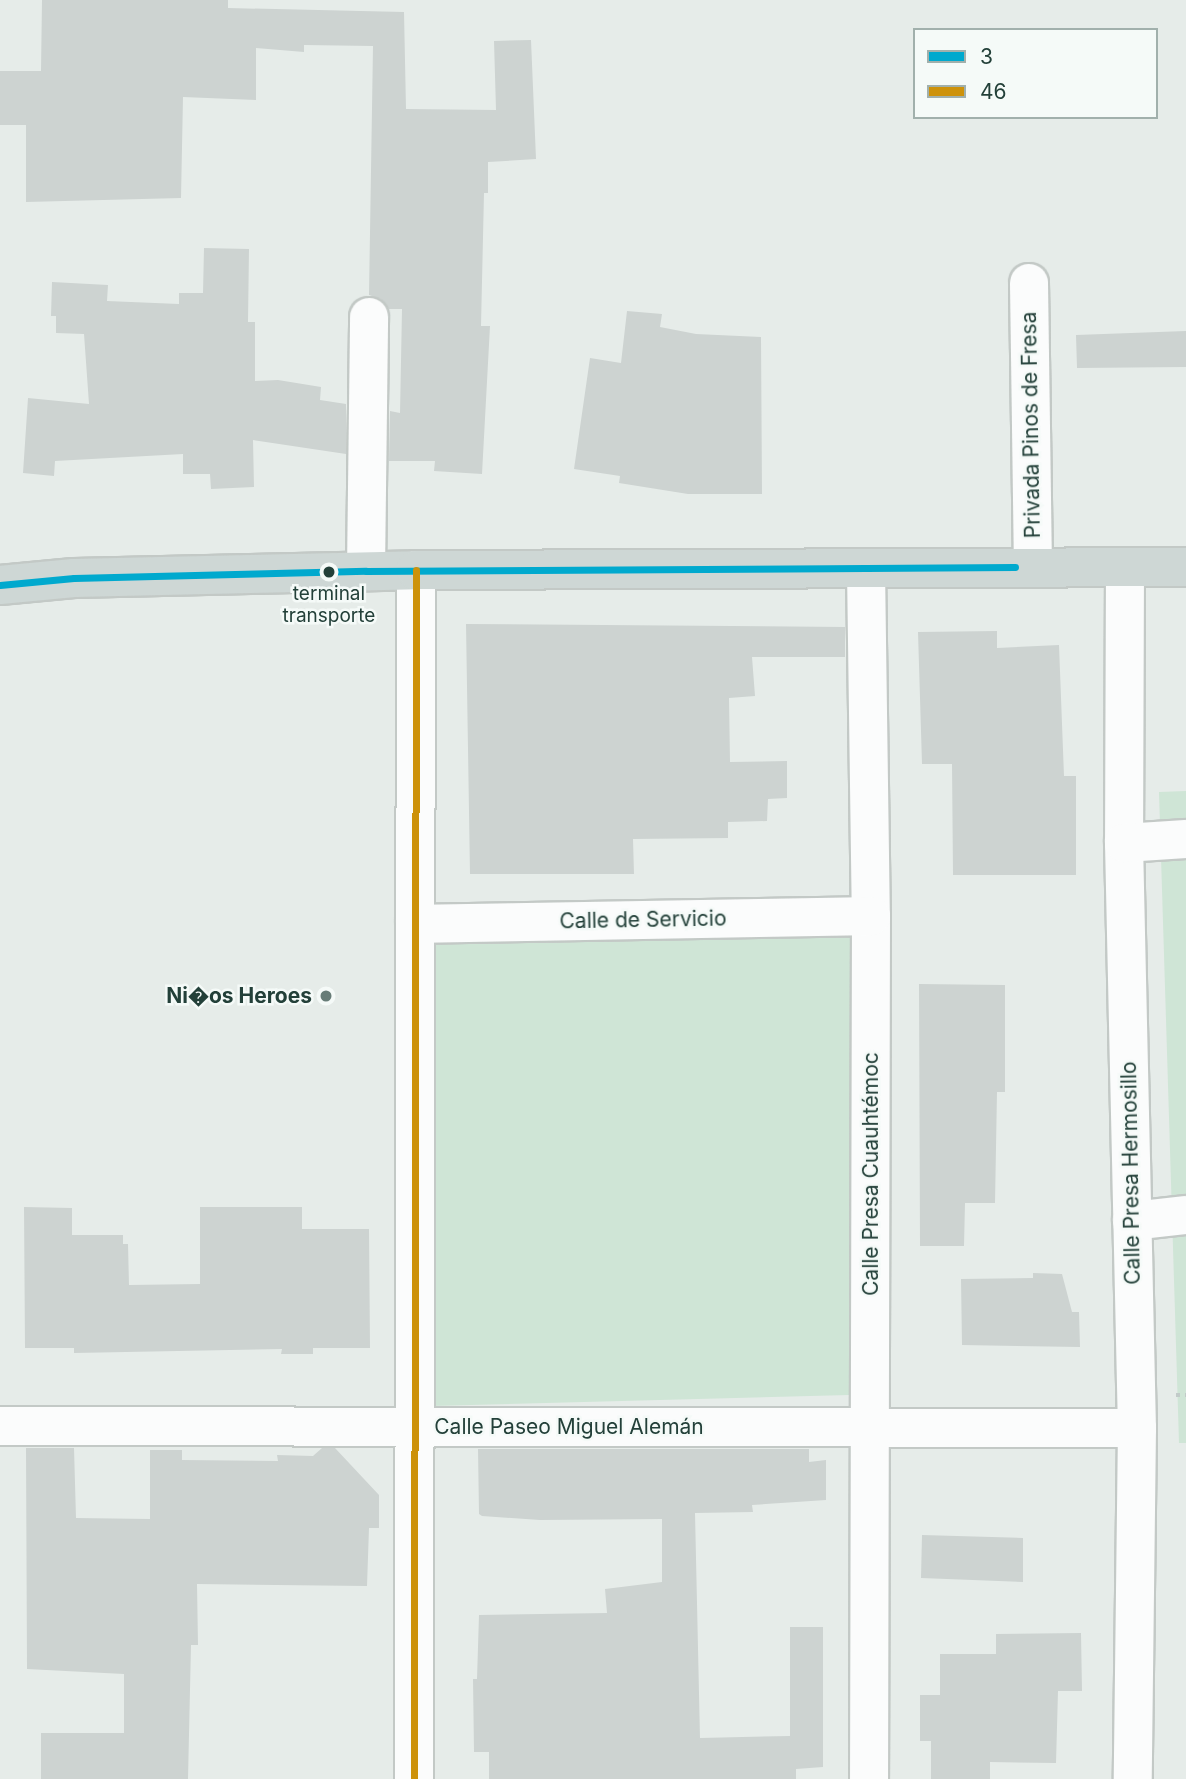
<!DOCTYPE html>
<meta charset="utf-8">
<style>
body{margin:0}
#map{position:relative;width:1186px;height:1779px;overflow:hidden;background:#e6ece9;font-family:Inter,sans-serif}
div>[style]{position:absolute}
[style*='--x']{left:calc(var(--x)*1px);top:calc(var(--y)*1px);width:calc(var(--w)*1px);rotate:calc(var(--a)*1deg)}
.green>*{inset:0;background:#cfe5d6}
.building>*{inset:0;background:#cdd3d1}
.path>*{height:4.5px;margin-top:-2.25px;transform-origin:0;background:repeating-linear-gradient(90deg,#c2cbc9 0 3.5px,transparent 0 8.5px)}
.roads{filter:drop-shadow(2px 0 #c3c9c6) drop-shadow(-2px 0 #c3c9c6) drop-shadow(0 2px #c3c9c6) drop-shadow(0 -2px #c3c9c6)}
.minor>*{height:38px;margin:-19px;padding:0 19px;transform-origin:19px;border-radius:19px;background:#fbfcfc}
.major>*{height:38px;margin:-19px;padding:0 19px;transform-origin:19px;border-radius:19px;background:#ced7d5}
.bus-1>*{height:7px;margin:-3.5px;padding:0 3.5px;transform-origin:3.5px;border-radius:3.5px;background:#00a9ce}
.bus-2>*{height:7px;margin:-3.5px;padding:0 3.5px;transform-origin:3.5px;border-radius:3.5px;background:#cd920b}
.dots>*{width:19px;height:19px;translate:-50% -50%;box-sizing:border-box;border:4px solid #f5faf8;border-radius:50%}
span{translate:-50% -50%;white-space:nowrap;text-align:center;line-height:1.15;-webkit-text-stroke:5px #f5faf8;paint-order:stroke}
.bus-label{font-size:19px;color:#234039}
.street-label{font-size:21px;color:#234039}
.poi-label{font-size:21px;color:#234039;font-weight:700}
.right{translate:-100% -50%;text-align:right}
.legend{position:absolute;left:913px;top:28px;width:245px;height:91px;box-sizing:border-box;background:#f5faf8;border:2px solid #a1b0ac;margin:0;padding:9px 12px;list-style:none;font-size:21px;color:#234039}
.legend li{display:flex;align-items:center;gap:14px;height:35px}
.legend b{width:35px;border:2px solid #a1b0ac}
</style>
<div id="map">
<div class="green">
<div style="clip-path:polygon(1186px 791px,1186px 1443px,1179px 1443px,1159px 792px)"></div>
<div style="clip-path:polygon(856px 931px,849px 1395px,431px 1406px,430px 938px)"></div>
</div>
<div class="building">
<div style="clip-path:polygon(42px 0,228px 0,228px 8px,404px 12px,406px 109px,496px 110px,494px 41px,531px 40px,536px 159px,488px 162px,488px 193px,484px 193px,481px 326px,490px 326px,482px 474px,434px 471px,435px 461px,389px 461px,390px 411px,400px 413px,402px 309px,389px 309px,381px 299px,369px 295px,373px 46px,304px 45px,304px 52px,256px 48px,256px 100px,183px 97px,181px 198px,26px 202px,26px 125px,0 125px,0 71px,41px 71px)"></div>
<div style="clip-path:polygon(204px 248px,249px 249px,248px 322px,255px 322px,255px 381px,278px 380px,321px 387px,320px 400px,346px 404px,346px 454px,253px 440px,254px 487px,211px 489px,210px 474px,183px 474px,183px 454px,55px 461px,54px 476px,23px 473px,28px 398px,89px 404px,84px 334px,56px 333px,56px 316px,51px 316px,52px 282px,108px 285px,107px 301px,179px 304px,179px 293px,203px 293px)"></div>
<div style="clip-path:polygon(627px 311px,662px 314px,660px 327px,696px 334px,761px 337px,762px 494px,688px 494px,619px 483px,620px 476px,574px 469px,590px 358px,621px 363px)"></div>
<div style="clip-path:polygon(1186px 331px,1186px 367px,1077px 368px,1076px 335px)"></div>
<div style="clip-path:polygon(466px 624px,845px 627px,845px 657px,752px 657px,755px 696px,729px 698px,730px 762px,787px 761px,787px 798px,768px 799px,767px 821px,728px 822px,728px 838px,633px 839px,634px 874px,470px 874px)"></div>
<div style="clip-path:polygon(997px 631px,997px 648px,1059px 645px,1064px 776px,1076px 776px,1076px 875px,953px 875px,952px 764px,922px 764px,918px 632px)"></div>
<div style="clip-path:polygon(919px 984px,1005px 985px,1005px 1092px,997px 1092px,995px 1203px,965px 1203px,964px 1246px,920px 1246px)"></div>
<div style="clip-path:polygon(24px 1207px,72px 1208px,72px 1235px,123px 1235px,123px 1244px,128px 1244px,129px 1285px,200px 1284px,200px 1207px,302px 1207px,302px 1229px,369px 1229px,370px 1348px,313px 1348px,313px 1354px,281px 1354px,282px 1349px,74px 1353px,74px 1348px,25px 1348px)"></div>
<div style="clip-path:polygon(1033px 1273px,1062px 1274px,1072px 1312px,1079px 1312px,1080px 1347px,962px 1345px,961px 1279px,1033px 1278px)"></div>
<div style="clip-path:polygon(26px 1448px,74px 1448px,76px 1518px,150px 1519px,150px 1450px,182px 1450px,182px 1460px,278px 1461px,277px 1455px,313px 1456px,322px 1448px,335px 1448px,379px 1495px,379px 1528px,369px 1528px,367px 1586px,197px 1584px,198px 1645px,191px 1645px,188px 1779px,41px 1779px,41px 1733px,124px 1733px,124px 1674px,27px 1669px)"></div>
<div style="clip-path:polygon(478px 1449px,809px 1449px,809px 1462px,826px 1460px,826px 1500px,752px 1505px,753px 1512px,695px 1513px,700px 1738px,790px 1736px,790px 1627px,823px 1627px,823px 1767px,796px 1769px,796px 1779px,489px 1779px,489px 1752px,474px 1752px,473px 1679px,477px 1679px,479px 1615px,607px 1613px,605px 1589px,662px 1582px,662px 1519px,540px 1520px,482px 1516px,479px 1514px)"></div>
<div style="clip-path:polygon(922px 1535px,1023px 1538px,1023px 1582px,921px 1578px)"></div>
<div style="clip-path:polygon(1081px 1633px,1082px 1691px,1058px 1691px,1056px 1763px,990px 1762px,990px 1779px,931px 1779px,931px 1741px,920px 1741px,920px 1695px,940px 1695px,940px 1654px,996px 1654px,996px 1634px)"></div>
</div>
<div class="path">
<div style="--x:1176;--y:1395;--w:10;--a:0"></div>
</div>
<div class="roads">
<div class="minor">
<div style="--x:1029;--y:283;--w:284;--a:89.2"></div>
<div style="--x:1125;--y:567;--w:276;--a:90.2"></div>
<div style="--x:1124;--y:843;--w:585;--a:88.73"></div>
<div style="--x:1137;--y:1428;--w:351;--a:90.7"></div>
<div style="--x:866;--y:569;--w:347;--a:89.2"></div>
<div style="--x:871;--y:916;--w:863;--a:90.13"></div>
<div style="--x:366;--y:571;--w:254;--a:-89.3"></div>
<div style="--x:1124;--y:843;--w:62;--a:-3.7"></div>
<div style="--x:415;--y:924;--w:456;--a:-1"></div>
<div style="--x:1132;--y:1221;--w:54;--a:-6.3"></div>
<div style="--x:0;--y:1426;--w:1137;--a:0.1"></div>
<div style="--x:414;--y:1779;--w:1209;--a:-89.91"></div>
</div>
<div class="major">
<div style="--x:0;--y:585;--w:74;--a:-5.4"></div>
<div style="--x:74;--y:578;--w:342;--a:-1.3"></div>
<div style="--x:416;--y:570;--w:770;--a:-0.22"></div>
</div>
</div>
<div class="bus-1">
<div style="--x:0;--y:585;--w:74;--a:-5.4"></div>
<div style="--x:74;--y:578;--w:292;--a:-1.4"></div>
<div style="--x:366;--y:571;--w:649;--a:-0.35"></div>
</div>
<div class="bus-2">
<div style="--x:414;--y:1779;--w:1209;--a:-89.91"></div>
</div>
<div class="dots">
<div style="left:329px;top:572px;background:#234039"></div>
<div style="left:326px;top:996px;background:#677c77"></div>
</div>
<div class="bus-label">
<span style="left:329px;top:605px">terminal<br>transporte</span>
</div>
<div class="street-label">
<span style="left:1031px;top:425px;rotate:-91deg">Privada Pinos de Fresa</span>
<span style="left:643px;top:920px;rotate:-1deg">Calle de Servicio</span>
<span style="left:1131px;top:1173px;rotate:-91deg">Calle Presa Hermosillo</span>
<span style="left:871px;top:1174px;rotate:-90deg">Calle Presa Cuauhtémoc</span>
<span style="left:569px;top:1427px">Calle Paseo Miguel Alemán</span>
</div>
<div class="poi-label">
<span class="right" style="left:312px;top:996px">Ni�os Heroes</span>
</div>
<ul class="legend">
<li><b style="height:9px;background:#00a9ce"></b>3</li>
<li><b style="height:9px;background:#cd920b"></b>46</li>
</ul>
</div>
